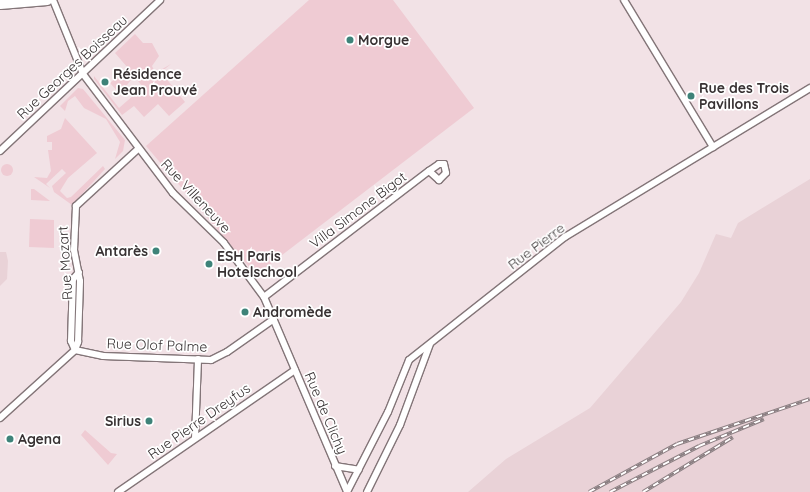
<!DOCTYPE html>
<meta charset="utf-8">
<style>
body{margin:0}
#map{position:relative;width:810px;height:492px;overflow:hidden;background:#f2e2e6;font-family:Quicksand,sans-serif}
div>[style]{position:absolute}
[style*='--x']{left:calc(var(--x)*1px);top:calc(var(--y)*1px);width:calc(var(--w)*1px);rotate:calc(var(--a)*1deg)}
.built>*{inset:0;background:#e9d2d7}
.green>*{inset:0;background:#efcbd3}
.round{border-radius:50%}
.roads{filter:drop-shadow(1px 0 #837578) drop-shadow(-1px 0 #837578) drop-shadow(0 1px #837578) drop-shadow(0 -1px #837578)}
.minor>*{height:6px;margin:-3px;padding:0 3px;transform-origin:3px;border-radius:3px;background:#fff}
.secondary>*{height:9px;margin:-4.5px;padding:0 4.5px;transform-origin:4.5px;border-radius:4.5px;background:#fff}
.rail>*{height:3.5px;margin-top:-1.75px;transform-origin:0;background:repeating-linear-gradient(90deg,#fff 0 6px,#8a7f82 0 12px);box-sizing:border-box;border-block:1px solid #8a7f82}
.dots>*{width:11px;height:11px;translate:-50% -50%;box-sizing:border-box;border:2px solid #fff;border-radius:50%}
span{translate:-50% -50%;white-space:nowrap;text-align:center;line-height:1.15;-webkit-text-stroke:3.5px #fff;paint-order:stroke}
.poi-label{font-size:14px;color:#383233;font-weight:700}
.left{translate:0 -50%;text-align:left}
.right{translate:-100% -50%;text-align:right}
.street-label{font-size:14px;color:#383233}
</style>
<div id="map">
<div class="built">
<div style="clip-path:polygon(810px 179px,810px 492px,468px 492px,506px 459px,590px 408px,681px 302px,699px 273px,716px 234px,731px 238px,738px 223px)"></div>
<div style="clip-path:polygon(0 252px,6px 252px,8px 261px,7px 279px,0 286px)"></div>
</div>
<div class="green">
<div style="clip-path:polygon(309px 0,393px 0,474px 108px,256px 275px,146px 146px)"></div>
<div style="clip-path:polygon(135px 34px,143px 43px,152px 43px,159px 56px,152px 66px,154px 70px,157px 72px,171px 64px,161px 72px,185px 102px,169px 116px,158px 104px,144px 117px,134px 106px,122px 115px,94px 79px,94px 76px,119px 108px,143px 87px,134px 76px,120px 94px,110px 83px,128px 68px,115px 53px)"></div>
<div style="clip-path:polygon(78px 88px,83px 89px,125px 140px,123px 151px,115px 159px,120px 142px,106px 119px,84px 108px,75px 96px,68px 101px,65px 111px,60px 106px)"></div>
<div style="clip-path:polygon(65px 118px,97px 153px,68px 178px,60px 191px,67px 198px,71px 197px,103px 166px,105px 169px,72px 205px,54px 192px,52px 186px,66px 173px,62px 169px,46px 184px,50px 188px,34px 177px,47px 178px,51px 171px,48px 150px,52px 150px,52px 142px,47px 142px,47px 136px,61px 129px)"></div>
<div class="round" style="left:1px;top:164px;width:12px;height:12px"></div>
<div style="clip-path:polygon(31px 189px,34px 189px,50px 201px,31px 200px)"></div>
<div style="clip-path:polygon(30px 219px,54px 220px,54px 248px,29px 247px)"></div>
<div style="clip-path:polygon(85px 430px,111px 453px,117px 454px,108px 465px,81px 435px)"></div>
</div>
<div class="roads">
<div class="minor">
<div style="--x:53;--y:0;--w:80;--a:67.9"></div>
<div style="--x:83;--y:74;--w:149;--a:52.9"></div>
<div style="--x:173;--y:193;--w:71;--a:44.4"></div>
<div style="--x:224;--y:243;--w:67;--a:53.5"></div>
<div style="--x:264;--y:297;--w:212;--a:66.9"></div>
<div style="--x:624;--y:0;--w:172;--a:58.8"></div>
<div style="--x:0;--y:151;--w:220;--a:-43.3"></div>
<div style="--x:264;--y:297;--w:208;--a:-37.4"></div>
<div style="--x:429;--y:171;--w:12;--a:-35"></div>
<div style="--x:439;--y:164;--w:5;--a:0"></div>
<div style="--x:444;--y:164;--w:9;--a:77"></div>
<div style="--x:446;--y:173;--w:10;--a:135"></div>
<div style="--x:439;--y:180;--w:13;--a:-138"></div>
<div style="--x:75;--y:350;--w:29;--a:12"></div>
<div style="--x:103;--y:356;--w:108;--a:2.1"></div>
<div style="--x:211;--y:360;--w:18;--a:-27"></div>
<div style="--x:227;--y:352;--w:57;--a:-35.1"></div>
<div style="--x:75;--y:350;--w:10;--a:-114"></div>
<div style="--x:71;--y:341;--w:62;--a:-88.2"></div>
<div style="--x:73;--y:279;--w:9;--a:-49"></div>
<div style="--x:0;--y:418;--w:101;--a:-42.2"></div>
<div style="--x:75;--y:350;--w:9;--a:-69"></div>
<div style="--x:78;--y:342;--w:61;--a:-88.1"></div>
<div style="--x:80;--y:281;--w:32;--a:-101"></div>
<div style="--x:74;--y:250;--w:44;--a:-87.4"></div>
<div style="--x:76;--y:206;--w:84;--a:-42.6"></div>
<div style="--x:195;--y:438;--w:79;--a:-87.8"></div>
<div style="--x:335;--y:466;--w:24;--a:9"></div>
<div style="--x:118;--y:492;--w:215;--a:-34.6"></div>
<div style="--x:347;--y:492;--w:90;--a:-62.9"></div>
<div style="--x:388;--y:412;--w:56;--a:-68"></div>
<div style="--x:409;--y:360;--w:199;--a:-38.3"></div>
<div style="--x:565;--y:237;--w:287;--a:-31.3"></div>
<div style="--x:367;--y:492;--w:75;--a:-63.8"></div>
<div style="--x:400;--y:425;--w:86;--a:-69.7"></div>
</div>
<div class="secondary">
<div style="--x:0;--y:4;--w:47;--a:-4.9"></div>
</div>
</div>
<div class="rail">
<div style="--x:589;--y:492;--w:100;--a:-28.6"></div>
<div style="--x:677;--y:444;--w:140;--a:-18.7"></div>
<div style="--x:610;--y:492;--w:100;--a:-27.3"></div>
<div style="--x:699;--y:446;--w:70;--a:-22.6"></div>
<div style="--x:643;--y:492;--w:105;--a:-31.4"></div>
</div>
<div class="dots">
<div style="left:350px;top:40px;background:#3e8379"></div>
<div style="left:105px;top:82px;background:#3e8379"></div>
<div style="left:691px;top:96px;background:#3e8379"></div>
<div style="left:156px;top:251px;background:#3e8379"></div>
<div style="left:209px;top:264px;background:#3e8379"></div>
<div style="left:245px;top:312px;background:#3e8379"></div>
<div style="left:149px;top:421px;background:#3e8379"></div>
<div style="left:10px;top:439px;background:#3e8379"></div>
</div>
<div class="poi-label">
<span class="left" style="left:358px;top:40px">Morgue</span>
<span class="left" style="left:113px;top:82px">Résidence<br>Jean Prouvé</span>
<span class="left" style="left:699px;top:96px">Rue des Trois<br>Pavillons</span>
<span class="right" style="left:148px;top:251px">Antarès</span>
<span class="left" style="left:217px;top:264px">ESH Paris<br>Hotelschool</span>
<span class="left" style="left:253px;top:312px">Andromède</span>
<span class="right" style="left:141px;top:421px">Sirius</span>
<span class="left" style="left:18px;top:439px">Agena</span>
</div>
<div class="street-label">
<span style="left:72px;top:67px;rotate:-43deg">Rue Georges Boisseau</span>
<span style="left:196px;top:196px;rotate:47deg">Rue Villeneuve</span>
<span style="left:358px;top:210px;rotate:-37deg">Villa Simone Bigot</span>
<span style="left:536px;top:246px;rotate:-37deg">Rue Pierre</span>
<span style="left:65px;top:263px;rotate:-94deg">Rue Mozart</span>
<span style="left:157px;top:345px;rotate:2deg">Rue Olof Palme</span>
<span style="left:326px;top:413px;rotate:67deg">Rue de Clichy</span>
<span style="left:199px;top:421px;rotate:-35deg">Rue Pierre Dreyfus</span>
</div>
</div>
